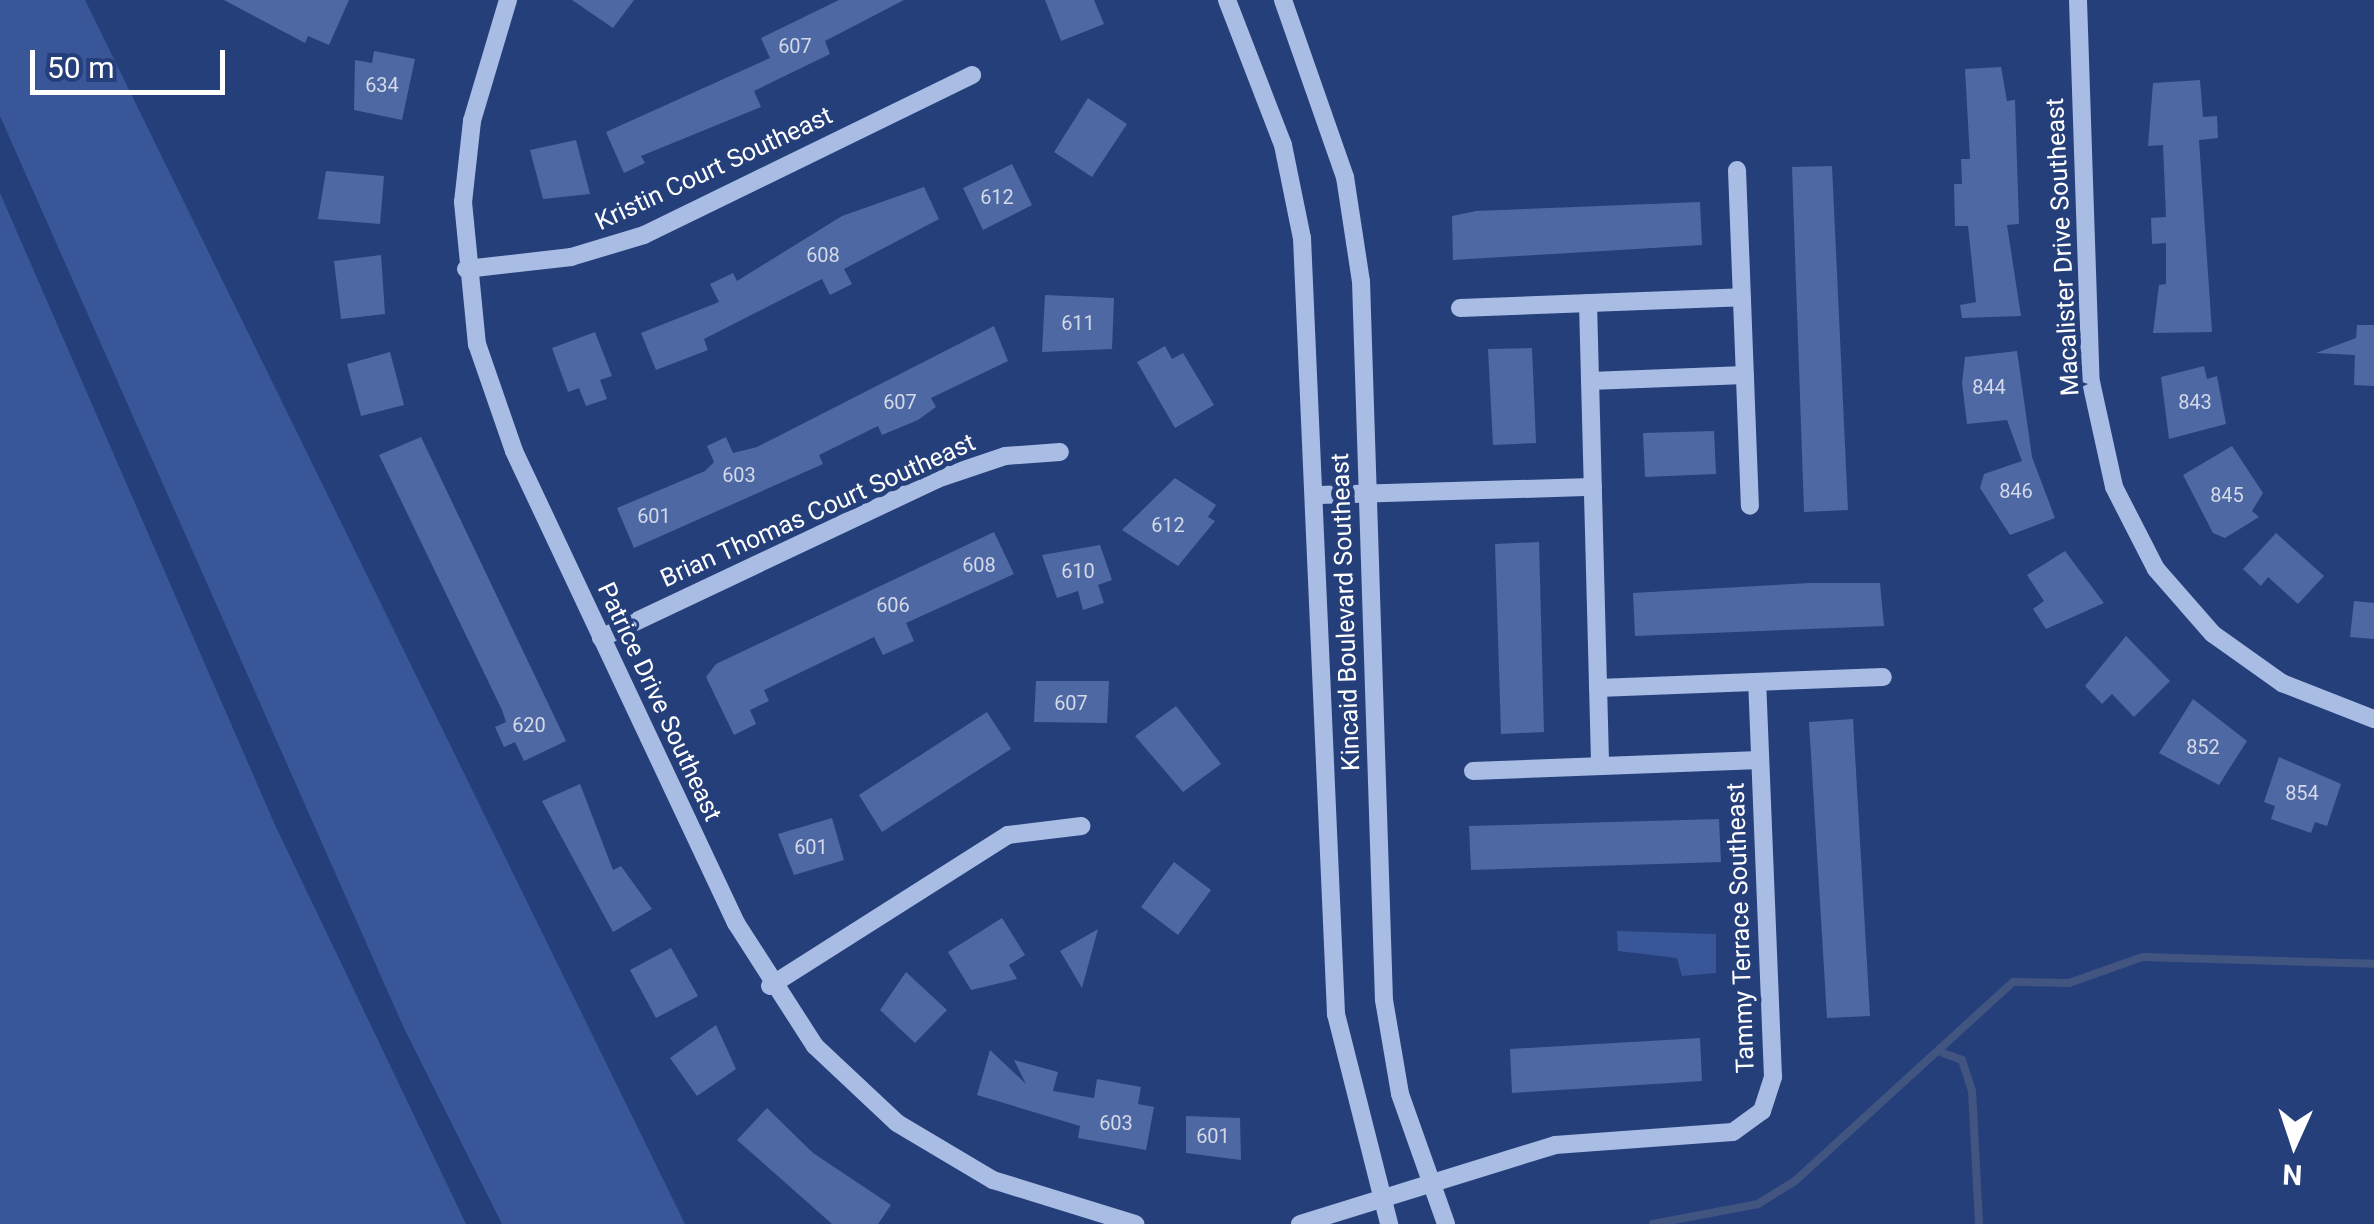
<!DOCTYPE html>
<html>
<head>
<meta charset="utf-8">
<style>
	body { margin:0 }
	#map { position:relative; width:2374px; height:1224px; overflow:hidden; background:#253f7b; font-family:Roboto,sans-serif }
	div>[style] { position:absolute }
	.green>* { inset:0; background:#395699 }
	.stream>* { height:8px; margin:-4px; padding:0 4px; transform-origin:4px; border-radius:4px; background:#425581 }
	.building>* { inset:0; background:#4e68a4 }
	.minor>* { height:18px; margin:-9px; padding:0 9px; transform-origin:9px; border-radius:9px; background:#a9bce4 }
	span { translate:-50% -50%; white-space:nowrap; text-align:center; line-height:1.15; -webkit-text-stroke:10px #253f7b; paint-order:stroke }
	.number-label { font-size:20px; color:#d3d9e8 }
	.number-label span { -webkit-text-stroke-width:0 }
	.street-label { font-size:25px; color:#fff }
	.north { position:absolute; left:2244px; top:1094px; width:100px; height:100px; -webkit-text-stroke:8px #253f7b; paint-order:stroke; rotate:183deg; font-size:28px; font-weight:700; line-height:40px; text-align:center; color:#fff }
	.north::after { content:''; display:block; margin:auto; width:35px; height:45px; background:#fff; clip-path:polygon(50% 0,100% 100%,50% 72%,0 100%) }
	.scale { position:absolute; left:30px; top:50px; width:195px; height:45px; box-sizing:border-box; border:5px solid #fff; border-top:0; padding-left:12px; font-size:30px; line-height:35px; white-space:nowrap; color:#fff; -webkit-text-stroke:8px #253f7b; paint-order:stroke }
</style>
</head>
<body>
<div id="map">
	<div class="green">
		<i style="clip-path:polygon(0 0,85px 0,685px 1224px,502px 1224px,403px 1026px,0 116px)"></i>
		<i style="clip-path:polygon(0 193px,275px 825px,466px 1224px,0 1224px)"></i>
		<i style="clip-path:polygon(1617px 931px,1716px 934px,1716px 973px,1682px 976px,1677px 958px,1618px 951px)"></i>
	</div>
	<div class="stream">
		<i style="left:1943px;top:1053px;width:20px;rotate:20deg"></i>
		<i style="left:1962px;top:1060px;width:32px;rotate:72deg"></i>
		<i style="left:1972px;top:1090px;width:134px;rotate:87deg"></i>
		<i style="left:1653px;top:1224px;width:107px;rotate:-10.8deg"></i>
		<i style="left:1758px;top:1204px;width:44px;rotate:-31.9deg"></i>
		<i style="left:1795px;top:1181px;width:295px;rotate:-42.4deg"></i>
		<i style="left:2013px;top:982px;width:56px;rotate:1deg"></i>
		<i style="left:2069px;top:983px;width:78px;rotate:-19.4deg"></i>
		<i style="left:2143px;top:957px;width:231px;rotate:1.7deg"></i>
	</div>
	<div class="building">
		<i style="clip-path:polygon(224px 0,349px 0,329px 45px,308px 36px,305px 43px)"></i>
		<i style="clip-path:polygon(572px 0,634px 0,613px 28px)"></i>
		<i style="clip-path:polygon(839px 0,904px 0,825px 41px,830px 54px,754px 91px,761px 107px,641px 156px,645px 163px,624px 173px,606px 132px,770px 58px,761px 38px)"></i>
		<i style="clip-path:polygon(1045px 0,1094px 0,1104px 24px,1061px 41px)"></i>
		<i style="clip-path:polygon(374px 51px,415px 59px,402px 120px,354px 110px,355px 60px,372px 63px)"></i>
		<i style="clip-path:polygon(2001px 67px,2007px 101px,2015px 100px,2019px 224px,2007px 225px,2021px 316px,1962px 318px,1960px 305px,1976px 302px,1968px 226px,1955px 226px,1954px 184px,1962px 184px,1961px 159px,1970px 159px,1965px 69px)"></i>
		<i style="clip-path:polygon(2200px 80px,2203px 117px,2217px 116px,2218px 138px,2199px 140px,2212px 332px,2153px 333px,2159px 285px,2166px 284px,2166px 243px,2152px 244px,2151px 218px,2166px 217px,2163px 145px,2148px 146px,2153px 83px)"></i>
		<i style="clip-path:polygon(1088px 98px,1127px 124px,1092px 177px,1054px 152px)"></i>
		<i style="clip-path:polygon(576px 140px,590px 194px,543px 199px,530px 150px)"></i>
		<i style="clip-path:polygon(1012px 164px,1032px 205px,983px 230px,963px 188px)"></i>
		<i style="clip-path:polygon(1832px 166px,1848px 510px,1804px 512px,1792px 167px)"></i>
		<i style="clip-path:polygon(326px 171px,384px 176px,380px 224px,318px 219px)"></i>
		<i style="clip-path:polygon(924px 187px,939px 219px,844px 269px,852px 284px,830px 295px,822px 279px,704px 339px,708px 350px,656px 370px,641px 333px,719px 302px,710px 284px,733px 273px,737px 281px,842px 216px)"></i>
		<i style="clip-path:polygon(1700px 202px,1702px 245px,1453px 260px,1452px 216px,1476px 211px)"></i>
		<i style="clip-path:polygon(381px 255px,385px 314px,341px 319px,334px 261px)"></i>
		<i style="clip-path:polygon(1045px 295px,1114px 298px,1112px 349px,1042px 352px)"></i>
		<i style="clip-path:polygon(2357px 325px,2374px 325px,2374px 386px,2354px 385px,2355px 355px,2316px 353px,2356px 338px)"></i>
		<i style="clip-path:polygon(994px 326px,1008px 361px,931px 398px,936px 407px,918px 420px,882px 435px,878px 426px,819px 455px,823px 464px,634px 548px,617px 508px,705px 471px,714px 462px,707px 446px,726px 437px,733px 453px,757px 447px)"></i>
		<i style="clip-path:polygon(595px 332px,612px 376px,600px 380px,607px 399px,586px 406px,579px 388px,568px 392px,552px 348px)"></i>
		<i style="clip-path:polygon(1165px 346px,1172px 359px,1183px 353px,1214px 405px,1175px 428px,1137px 362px)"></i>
		<i style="clip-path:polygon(1532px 348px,1536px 443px,1493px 445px,1488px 349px)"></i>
		<i style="clip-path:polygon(2017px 351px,2032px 457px,2055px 518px,2010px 535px,1980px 488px,1984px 474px,2022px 461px,2007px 420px,1967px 424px,1962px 383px,1965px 357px)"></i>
		<i style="clip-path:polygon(390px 352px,404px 405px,361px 416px,347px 364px)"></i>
		<i style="clip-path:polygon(2204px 366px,2207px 379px,2217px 376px,2226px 424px,2169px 439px,2161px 377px)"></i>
		<i style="clip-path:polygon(1714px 431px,1716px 474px,1645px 477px,1643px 433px)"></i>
		<i style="clip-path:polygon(421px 437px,566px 741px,524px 761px,515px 742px,504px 747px,495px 727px,506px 722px,502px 710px,379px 455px)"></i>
		<i style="clip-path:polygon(2232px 446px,2263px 493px,2252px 511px,2259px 517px,2225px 538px,2213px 533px,2183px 475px)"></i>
		<i style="clip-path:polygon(1175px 478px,1216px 505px,1208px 517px,1215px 521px,1178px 566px,1122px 530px)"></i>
		<i style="clip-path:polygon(994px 532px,1014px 574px,906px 623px,914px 641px,883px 655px,874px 637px,764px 690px,769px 701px,750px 710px,756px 724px,734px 735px,706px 677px,716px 664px)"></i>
		<i style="clip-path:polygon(2276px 533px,2324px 576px,2298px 604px,2268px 577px,2261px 586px,2243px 569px)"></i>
		<i style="clip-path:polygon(1539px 542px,1544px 732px,1501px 734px,1495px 544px)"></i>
		<i style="clip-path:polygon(1100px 545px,1112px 580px,1098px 585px,1104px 603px,1083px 610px,1078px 591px,1057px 598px,1042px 555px)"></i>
		<i style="clip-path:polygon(2065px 551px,2104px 603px,2046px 629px,2033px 609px,2044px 601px,2027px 575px)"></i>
		<i style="clip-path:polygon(1810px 583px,1880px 583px,1884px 626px,1635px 636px,1633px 593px)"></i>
		<i style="clip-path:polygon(2354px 601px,2374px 603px,2374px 639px,2350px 637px)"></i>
		<i style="clip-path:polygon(2126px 636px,2170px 681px,2134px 717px,2112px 694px,2102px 704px,2085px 686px)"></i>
		<i style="clip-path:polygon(1036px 681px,1109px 681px,1107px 723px,1034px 722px)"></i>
		<i style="clip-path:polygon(2193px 699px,2247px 741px,2219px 785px,2159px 753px)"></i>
		<i style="clip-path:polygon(1176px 706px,1221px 764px,1183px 792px,1135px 736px)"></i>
		<i style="clip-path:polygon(987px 712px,1011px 749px,882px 832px,859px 795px)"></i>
		<i style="clip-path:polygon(1853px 719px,1870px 1016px,1827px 1018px,1809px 722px)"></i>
		<i style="clip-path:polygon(2279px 757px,2341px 784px,2327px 826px,2315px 822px,2311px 833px,2271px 819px,2275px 806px,2264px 802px)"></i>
		<i style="clip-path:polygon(580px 784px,613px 870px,621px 866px,652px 909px,613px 932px,542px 801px)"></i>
		<i style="clip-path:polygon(832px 818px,844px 860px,794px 875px,778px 834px)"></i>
		<i style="clip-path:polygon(1719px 819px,1721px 862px,1471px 870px,1469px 826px)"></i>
		<i style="clip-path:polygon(1174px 862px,1211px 890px,1178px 935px,1141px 907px)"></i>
		<i style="clip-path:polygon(1002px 918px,1025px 955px,1009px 965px,1017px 979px,971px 990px,948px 952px)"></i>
		<i style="clip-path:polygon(1098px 929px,1082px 988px,1060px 951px)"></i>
		<i style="clip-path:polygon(671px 948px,698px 996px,656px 1018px,630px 970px)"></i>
		<i style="clip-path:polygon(906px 972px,947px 1010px,915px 1043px,880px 1010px)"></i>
		<i style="clip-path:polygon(716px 1025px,736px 1069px,697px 1096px,670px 1058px)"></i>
		<i style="clip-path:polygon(1700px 1038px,1702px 1081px,1512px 1093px,1510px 1049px)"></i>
		<i style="clip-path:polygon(990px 1050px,1026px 1084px,1014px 1060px,1058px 1072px,1053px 1091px,1094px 1098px,1097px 1079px,1141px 1087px,1138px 1104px,1154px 1107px,1146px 1150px,1078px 1138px,1080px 1126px,977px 1095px)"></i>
		<i style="clip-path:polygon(767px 1108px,813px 1153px,891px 1205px,878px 1224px,832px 1224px,737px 1140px)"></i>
		<i style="clip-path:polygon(1186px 1116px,1240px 1118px,1241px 1160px,1186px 1153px)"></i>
	</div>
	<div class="minor">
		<i style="left:508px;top:0;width:126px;rotate:106.6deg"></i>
		<i style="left:472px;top:121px;width:81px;rotate:96.3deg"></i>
		<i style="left:463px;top:202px;width:143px;rotate:84.4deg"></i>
		<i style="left:477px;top:344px;width:113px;rotate:70.9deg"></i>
		<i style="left:514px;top:451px;width:522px;rotate:64.81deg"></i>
		<i style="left:736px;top:923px;width:146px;rotate:57.3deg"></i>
		<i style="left:815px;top:1046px;width:112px;rotate:43.2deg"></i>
		<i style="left:897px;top:1123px;width:112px;rotate:30.7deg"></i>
		<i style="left:993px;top:1180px;width:149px;rotate:17.2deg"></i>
		<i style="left:1227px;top:0;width:155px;rotate:68.9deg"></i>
		<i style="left:1283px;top:145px;width:95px;rotate:78.5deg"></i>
		<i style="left:1302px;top:238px;width:777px;rotate:87.49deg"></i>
		<i style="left:1336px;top:1014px;width:217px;rotate:75.8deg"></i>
		<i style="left:1283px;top:0;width:188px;rotate:70.7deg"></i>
		<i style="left:1345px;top:177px;width:105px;rotate:81.3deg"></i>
		<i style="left:1361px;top:281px;width:719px;rotate:88.17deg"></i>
		<i style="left:1384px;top:1000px;width:95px;rotate:80.3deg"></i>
		<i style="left:1400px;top:1094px;width:138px;rotate:70.5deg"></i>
		<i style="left:2078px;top:0;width:382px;rotate:88.1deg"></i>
		<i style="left:2091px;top:382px;width:107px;rotate:77.6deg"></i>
		<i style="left:2114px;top:487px;width:92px;rotate:62.9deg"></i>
		<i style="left:2156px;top:569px;width:86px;rotate:48.8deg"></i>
		<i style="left:2213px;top:634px;width:85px;rotate:35.4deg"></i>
		<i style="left:2282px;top:683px;width:99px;rotate:21.4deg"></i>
		<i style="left:1737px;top:170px;width:336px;rotate:87.8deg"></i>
		<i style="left:466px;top:269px;width:106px;rotate:-6.5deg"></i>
		<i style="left:571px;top:257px;width:76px;rotate:-16.8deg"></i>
		<i style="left:644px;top:235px;width:365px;rotate:-26deg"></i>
		<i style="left:1588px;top:303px;width:463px;rotate:88.5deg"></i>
		<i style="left:1460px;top:308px;width:282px;rotate:-2.2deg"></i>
		<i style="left:1590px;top:381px;width:155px;rotate:-2.2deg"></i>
		<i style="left:1319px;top:495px;width:274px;rotate:-1.7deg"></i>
		<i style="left:601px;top:638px;width:372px;rotate:-25.3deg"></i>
		<i style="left:937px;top:479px;width:72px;rotate:-18.7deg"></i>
		<i style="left:1005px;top:456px;width:55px;rotate:-4.2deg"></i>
		<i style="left:1598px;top:688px;width:285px;rotate:-2.2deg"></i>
		<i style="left:1473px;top:771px;width:287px;rotate:-2.2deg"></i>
		<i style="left:770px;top:986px;width:282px;rotate:-32.4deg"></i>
		<i style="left:1008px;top:835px;width:74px;rotate:-7deg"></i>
		<i style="left:1300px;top:1224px;width:267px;rotate:-17.2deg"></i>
		<i style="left:1555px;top:1145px;width:178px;rotate:-4.2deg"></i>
		<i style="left:1733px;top:1132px;width:36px;rotate:-36deg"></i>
		<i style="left:1762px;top:1111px;width:36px;rotate:-72deg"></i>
		<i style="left:1773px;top:1077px;width:395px;rotate:-92.3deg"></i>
	</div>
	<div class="number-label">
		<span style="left:795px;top:46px">607</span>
		<span style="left:382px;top:85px">634</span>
		<span style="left:997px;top:197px">612</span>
		<span style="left:823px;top:255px">608</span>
		<span style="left:1078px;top:323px">611</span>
		<span style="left:1989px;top:387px">844</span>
		<span style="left:900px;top:402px">607</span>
		<span style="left:2195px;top:402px">843</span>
		<span style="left:739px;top:475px">603</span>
		<span style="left:2016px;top:491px">846</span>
		<span style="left:2227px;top:495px">845</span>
		<span style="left:654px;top:516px">601</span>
		<span style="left:1168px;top:525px">612</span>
		<span style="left:979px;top:565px">608</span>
		<span style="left:1078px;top:571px">610</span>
		<span style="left:893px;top:605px">606</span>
		<span style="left:1071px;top:703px">607</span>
		<span style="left:529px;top:725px">620</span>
		<span style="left:2203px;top:747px">852</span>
		<span style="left:2302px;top:793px">854</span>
		<span style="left:811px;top:847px">601</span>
		<span style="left:1116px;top:1123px">603</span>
		<span style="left:1213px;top:1136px">601</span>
	</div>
	<div class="street-label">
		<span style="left:714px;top:169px;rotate:-25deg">Kristin Court Southeast</span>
		<span style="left:2063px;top:247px;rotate:-93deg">Macalister Drive Southeast</span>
		<span style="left:818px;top:511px;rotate:-24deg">Brian Thomas Court Southeast</span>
		<span style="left:1346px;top:612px;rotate:-92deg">Kincaid Boulevard Southeast</span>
		<span style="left:659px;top:702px;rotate:65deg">Patrice Drive Southeast</span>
		<span style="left:1741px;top:928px;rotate:-92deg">Tammy Terrace Southeast</span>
	</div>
	<div class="north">N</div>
	<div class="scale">50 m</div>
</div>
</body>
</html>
